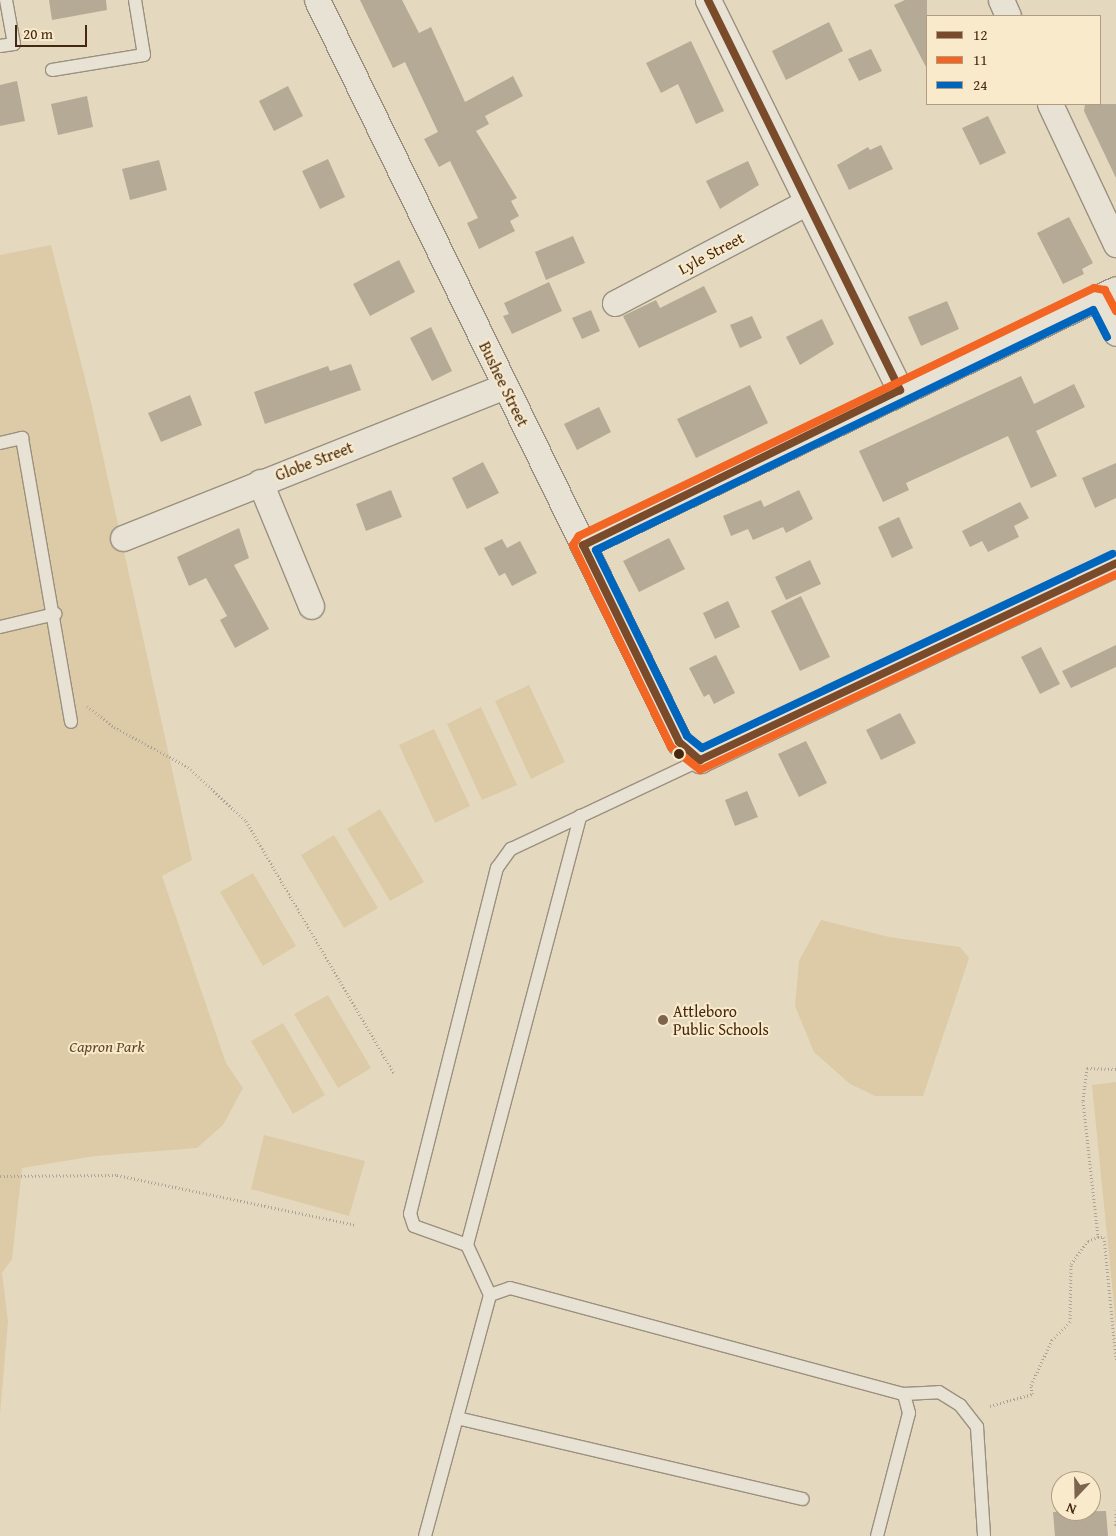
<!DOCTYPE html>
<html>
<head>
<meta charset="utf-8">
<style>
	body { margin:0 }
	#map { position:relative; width:1116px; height:1536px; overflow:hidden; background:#e4d9be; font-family:"Gentium Book Plus",serif }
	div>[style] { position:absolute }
	.green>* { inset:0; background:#dccba6 }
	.building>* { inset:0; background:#b4aa96 }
	.path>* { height:3px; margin-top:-1.5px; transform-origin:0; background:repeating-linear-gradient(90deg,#aba397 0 1px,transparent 0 3.5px) }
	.roads { filter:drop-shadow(1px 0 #9b907f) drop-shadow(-1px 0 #9b907f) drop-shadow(0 1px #9b907f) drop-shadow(0 -1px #9b907f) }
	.service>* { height:12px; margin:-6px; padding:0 6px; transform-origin:6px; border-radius:6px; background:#e8e2d5 }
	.minor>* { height:25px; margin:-12.5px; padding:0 12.5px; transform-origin:12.5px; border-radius:12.5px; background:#e8e2d5 }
	.bus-1>* { height:8px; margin:-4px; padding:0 4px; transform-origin:4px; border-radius:4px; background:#7a4b2a }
	.bus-2>* { height:8px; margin:-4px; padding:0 4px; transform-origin:4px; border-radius:4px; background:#f26522 }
	.bus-3>* { height:8px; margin:-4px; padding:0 4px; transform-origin:4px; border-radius:4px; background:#0065bd }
	.dots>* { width:14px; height:14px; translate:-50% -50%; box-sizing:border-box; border:2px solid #f8eaca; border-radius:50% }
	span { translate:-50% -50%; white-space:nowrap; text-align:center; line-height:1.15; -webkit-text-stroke:4px #f8eaca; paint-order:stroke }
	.street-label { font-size:16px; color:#462710 }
	.poi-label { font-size:16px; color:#462710 }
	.left { translate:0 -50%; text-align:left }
	.park-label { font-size:16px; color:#63462a; font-style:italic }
	.legend { position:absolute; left:926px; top:15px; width:175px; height:90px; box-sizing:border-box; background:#f8eaca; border:1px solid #b19c80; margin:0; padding:6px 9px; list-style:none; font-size:15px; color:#462710 }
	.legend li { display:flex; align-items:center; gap:10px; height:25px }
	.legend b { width:25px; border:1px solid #b19c80 }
	.north { position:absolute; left:1051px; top:1471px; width:50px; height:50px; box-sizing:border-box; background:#f8eaca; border:1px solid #b19c80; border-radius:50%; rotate:201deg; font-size:14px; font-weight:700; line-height:20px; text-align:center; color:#462710 }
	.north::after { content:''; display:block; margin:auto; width:18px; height:22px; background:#7d654d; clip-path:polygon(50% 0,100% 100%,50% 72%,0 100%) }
	.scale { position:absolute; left:15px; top:25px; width:72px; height:22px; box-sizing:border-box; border:2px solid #462710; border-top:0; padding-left:6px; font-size:15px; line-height:18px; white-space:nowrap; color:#462710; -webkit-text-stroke:4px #f8eaca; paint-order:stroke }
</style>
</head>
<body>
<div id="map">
	<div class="green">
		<i style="clip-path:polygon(51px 245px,91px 402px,192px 860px,162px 876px,226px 1063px,243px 1088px,223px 1125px,197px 1148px,95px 1156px,22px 1168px,12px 1259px,2px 1273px,8px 1321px,0 1415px,0 255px)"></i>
		<i style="clip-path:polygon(529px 685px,565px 762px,531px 779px,495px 701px)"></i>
		<i style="clip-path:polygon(481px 707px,517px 785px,482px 800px,447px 724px)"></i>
		<i style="clip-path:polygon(434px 729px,470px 806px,435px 823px,399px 745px)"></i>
		<i style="clip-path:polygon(380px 809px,424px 882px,390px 901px,347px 829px)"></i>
		<i style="clip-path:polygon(334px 835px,378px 908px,344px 928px,301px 855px)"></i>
		<i style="clip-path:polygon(253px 873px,296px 946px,263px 966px,220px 892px)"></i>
		<i style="clip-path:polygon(821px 920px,889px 937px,960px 947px,969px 958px,923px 1096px,875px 1096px,850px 1084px,814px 1052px,795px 1006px,799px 961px)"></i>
		<i style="clip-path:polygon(328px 995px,371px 1068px,338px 1088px,294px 1014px)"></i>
		<i style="clip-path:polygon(283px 1023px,325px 1095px,293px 1114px,251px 1041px)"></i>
		<i style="clip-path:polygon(1116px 1082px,1116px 1326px,1092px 1085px)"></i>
		<i style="clip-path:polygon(264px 1135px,365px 1161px,349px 1216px,251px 1189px)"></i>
	</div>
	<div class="building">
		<i style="clip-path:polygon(49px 0,106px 0,107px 10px,52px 20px)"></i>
		<i style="clip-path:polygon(360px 0,402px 0,419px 33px,431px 27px,465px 102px,513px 76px,523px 96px,485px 116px,489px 124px,476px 131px,517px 198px,511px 201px,519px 216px,510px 221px,515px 231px,479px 249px,467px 223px,478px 218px,450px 161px,439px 167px,424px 139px,438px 132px,405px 62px,393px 68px)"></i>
		<i style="clip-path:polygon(905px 0,927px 0,927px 69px,894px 5px)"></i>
		<i style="clip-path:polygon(829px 22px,843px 51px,786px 80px,772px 51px)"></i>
		<i style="clip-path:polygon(691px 41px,724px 111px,696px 124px,678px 84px,661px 93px,646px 63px)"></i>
		<i style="clip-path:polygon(871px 49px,882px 71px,859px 81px,848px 59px)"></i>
		<i style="clip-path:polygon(17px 81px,25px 121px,0 126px,0 85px)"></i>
		<i style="clip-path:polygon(288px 86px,303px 116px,274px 131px,259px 101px)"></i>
		<i style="clip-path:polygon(87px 96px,93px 127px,58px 135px,51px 104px)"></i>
		<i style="clip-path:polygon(1085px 104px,1116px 104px,1116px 178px,1084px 111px)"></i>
		<i style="clip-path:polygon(988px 116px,1006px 153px,980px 165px,962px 128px)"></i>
		<i style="clip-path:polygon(881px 145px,893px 169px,849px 190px,837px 165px,868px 147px,870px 150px)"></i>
		<i style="clip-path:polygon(328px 159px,345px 197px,320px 209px,302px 171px)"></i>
		<i style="clip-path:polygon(159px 160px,167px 190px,130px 200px,122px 169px)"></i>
		<i style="clip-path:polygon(748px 161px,759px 185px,720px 209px,706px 181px)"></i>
		<i style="clip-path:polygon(1069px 217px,1093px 263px,1082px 269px,1084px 274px,1063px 284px,1037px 233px)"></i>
		<i style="clip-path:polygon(573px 236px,585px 263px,546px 280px,535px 252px)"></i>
		<i style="clip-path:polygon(399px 260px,415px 292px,370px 316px,353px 284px)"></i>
		<i style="clip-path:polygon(549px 282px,562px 311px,512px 334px,503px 316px,509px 314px,504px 303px)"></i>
		<i style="clip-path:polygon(704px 286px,717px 312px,639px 348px,623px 316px,656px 300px,660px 308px)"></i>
		<i style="clip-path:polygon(947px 301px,959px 329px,921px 346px,908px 317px)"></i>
		<i style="clip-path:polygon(591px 310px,600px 331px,582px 339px,572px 318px)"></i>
		<i style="clip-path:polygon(752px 316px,762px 338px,740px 348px,730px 325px)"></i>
		<i style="clip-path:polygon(822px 319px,834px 344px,800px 365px,786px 337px)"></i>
		<i style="clip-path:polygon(431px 327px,452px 371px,432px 381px,410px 338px)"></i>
		<i style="clip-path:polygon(351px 364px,361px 390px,265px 424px,254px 392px,328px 366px,330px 371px)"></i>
		<i style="clip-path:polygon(1021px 376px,1034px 404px,1074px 384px,1085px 407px,1036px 431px,1057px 476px,1031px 488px,1008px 436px,906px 483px,909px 490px,883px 502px,859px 451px)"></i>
		<i style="clip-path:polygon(750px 385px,768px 423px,696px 458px,677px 419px)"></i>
		<i style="clip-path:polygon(190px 395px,202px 425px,161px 442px,148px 413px)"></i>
		<i style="clip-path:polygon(599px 407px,611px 432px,577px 450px,564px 424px)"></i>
		<i style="clip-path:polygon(483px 462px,499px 493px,467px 509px,452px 478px)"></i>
		<i style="clip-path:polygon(1116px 463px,1116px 498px,1095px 508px,1082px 478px)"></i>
		<i style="clip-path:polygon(391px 490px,402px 517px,366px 531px,356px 504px)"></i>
		<i style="clip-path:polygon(799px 490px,813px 519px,786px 533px,783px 527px,753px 540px,748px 529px,731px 536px,723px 516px,761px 500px,764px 507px)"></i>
		<i style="clip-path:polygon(1020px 502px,1029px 518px,1014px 526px,1019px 537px,988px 552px,982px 541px,970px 547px,962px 531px)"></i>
		<i style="clip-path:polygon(899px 517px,913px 548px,892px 558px,878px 527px)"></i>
		<i style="clip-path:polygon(239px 528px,249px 558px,234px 565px,269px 629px,235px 648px,220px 620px,227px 616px,206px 578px,189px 586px,177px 557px)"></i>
		<i style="clip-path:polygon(669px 538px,685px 569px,639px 592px,623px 561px)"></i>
		<i style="clip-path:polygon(502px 539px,507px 548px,520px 541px,537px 573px,512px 586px,505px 573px,499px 576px,484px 548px)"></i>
		<i style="clip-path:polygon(810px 560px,821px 584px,786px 600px,775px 577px)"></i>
		<i style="clip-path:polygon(801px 596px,830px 657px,800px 671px,771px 611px)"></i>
		<i style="clip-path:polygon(728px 601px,740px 627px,715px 639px,703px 613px)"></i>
		<i style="clip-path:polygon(1116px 645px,1116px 667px,1071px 688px,1062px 671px)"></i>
		<i style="clip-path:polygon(1041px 647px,1060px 684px,1040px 694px,1021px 657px)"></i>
		<i style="clip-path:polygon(716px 655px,735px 693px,714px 704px,709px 694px,704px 697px,689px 668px)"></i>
		<i style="clip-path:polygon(900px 713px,916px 743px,881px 760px,866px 730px)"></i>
		<i style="clip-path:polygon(806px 741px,827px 783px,799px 797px,778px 754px)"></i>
		<i style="clip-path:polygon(747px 791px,758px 817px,735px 826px,725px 800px)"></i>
		<i style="clip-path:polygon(1106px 1511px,1108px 1536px,1055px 1536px,1053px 1512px)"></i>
	</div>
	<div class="path">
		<i style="left:87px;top:706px;width:34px;rotate:38deg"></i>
		<i style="left:114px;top:727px;width:84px;rotate:28.4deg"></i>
		<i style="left:188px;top:767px;width:79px;rotate:43deg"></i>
		<i style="left:246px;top:821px;width:292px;rotate:59.6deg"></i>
		<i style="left:1116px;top:1069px;width:29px;rotate:-178deg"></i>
		<i style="left:1087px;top:1068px;width:33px;rotate:97deg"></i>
		<i style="left:1083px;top:1101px;width:137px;rotate:83.7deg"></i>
		<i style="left:1098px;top:1237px;width:6px"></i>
		<i style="left:1104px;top:1237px;width:123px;rotate:84.4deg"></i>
		<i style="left:0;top:1176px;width:117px;rotate:-0.5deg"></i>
		<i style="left:117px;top:1175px;width:245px;rotate:11.8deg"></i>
		<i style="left:990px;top:1406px;width:44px;rotate:-15.9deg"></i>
		<i style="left:1032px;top:1394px;width:9px;rotate:-96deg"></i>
		<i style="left:1031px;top:1385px;width:50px;rotate:-65deg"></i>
		<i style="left:1052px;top:1340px;width:25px;rotate:-45deg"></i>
		<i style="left:1070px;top:1322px;width:58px;rotate:-89deg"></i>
		<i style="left:1071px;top:1264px;width:29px;rotate:-54deg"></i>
		<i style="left:1088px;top:1241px;width:11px;rotate:-22deg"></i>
		<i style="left:1116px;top:1510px;width:16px;rotate:90deg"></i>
	</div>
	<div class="roads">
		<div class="service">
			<i style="left:0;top:46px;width:14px;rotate:-8deg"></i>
			<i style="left:14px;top:44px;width:45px;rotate:-100.3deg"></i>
			<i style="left:52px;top:70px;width:93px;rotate:-9.3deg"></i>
			<i style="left:144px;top:55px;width:56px;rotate:-99.3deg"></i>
			<i style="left:0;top:443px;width:23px;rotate:-13deg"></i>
			<i style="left:22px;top:438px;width:288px;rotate:80.2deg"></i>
			<i style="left:0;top:627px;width:57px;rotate:-13.3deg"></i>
			<i style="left:467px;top:1245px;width:444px;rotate:-75.2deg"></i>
			<i style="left:490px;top:1295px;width:55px;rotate:-114.7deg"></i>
			<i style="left:467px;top:1245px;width:56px;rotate:-160.3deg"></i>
			<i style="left:414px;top:1226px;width:13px;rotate:-108deg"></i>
			<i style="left:410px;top:1214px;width:357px;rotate:-75.9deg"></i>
			<i style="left:497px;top:868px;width:24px;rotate:-54deg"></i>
			<i style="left:511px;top:849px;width:209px;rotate:-25.2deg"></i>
			<i style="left:457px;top:1418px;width:355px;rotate:13.2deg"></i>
			<i style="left:425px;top:1536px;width:250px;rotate:-74.9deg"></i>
			<i style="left:490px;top:1295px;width:21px;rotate:-19deg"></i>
			<i style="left:510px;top:1288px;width:408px;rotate:15.1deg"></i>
			<i style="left:904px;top:1394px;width:35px;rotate:-3deg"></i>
			<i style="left:939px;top:1392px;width:25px;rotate:32deg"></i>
			<i style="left:960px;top:1405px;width:28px;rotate:52deg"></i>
			<i style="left:977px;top:1427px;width:109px;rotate:86.3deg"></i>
			<i style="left:877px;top:1536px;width:127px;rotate:-75.4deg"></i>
			<i style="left:909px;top:1413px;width:20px;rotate:-105deg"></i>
		</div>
		<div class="minor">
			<i style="left:317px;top:0;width:826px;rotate:63.99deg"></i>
			<i style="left:679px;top:742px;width:28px;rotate:41deg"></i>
			<i style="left:700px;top:760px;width:460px;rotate:-25.3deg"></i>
			<i style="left:708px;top:0;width:435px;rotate:63.8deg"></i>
			<i style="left:1001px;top:0;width:17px;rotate:66deg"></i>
			<i style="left:1050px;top:104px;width:155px;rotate:64.8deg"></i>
			<i style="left:1098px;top:297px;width:40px;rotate:63.4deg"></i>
			<i style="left:615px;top:303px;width:217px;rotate:-27.7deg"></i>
			<i style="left:260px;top:482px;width:134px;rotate:67.6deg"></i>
			<i style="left:123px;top:538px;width:411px;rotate:-21.7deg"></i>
			<i style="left:583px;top:545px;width:591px;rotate:-25.65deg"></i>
		</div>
	</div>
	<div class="bus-1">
		<i style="left:708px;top:0;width:435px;rotate:63.8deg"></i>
		<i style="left:900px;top:390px;width:353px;rotate:153.9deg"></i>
		<i style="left:583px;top:545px;width:219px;rotate:64deg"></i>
		<i style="left:679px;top:742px;width:28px;rotate:41deg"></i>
		<i style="left:700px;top:760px;width:460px;rotate:-25.3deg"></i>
	</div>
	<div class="bus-2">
		<i style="left:1116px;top:311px;width:24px;rotate:-118deg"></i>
		<i style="left:1105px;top:290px;width:11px;rotate:-170deg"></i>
		<i style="left:1094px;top:288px;width:572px;rotate:154.29deg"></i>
		<i style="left:579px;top:536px;width:11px;rotate:124deg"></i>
		<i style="left:573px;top:545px;width:225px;rotate:64.1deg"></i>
		<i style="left:671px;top:747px;width:37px;rotate:38deg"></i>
		<i style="left:700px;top:770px;width:460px;rotate:-25.2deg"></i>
	</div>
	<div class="bus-3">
		<i style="left:1107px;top:337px;width:30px;rotate:-117deg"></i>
		<i style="left:1093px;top:310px;width:552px;rotate:154.22deg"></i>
		<i style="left:596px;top:550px;width:207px;rotate:63.9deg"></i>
		<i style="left:687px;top:736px;width:19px;rotate:39deg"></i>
		<i style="left:702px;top:748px;width:454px;rotate:-25.3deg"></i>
	</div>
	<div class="dots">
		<i style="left:679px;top:754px;background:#462710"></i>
		<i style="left:663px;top:1020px;background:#7d654d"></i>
	</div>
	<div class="street-label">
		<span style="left:711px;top:253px;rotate:-28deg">Lyle Street</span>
		<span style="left:504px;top:384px;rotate:64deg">Bushee Street</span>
		<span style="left:314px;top:461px;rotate:-21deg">Globe Street</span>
	</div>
	<div class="poi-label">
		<span class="left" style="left:673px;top:1020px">Attleboro<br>Public Schools</span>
	</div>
	<div class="park-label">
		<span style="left:107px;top:1046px">Capron Park</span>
	</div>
	<ul class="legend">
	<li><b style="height:6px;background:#7a4b2a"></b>12</li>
	<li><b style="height:6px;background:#f26522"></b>11</li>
	<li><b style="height:6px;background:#0065bd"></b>24</li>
	</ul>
	<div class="north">N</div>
	<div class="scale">20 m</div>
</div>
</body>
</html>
